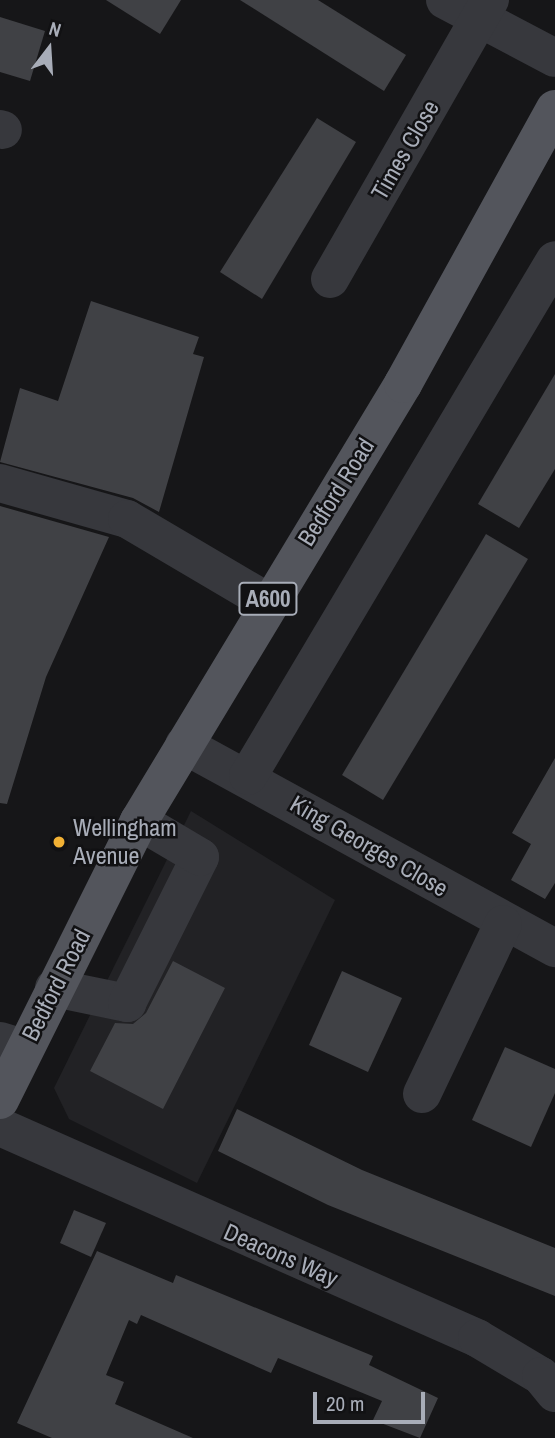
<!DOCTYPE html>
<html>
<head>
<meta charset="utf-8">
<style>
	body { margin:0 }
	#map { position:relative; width:555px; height:1438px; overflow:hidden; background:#161618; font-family:"Archivo Narrow",sans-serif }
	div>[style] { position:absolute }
	.built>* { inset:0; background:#222225 }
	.building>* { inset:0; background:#404145 }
	.minor>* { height:38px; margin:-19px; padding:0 19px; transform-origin:19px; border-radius:19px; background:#37383d }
	.major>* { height:38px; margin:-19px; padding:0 19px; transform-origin:19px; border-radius:19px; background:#53555c }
	.dots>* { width:19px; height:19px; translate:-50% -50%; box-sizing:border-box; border:4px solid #111113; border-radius:50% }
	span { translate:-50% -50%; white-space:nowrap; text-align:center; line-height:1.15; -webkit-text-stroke:5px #111113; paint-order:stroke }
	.shield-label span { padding:2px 5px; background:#111113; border:2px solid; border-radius:5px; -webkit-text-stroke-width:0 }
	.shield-label { font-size:23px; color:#a8adb8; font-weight:700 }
	.street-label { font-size:24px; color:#a8adb8 }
	.poi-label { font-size:24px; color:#a8adb8 }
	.left { translate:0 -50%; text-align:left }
	.north { position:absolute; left:14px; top:14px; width:70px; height:70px; -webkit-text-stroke:5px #111113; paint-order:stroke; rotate:17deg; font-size:19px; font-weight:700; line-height:28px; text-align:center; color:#a8adb8 }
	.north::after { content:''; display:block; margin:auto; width:24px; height:32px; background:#a8adb8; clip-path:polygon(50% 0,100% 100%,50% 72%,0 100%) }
	.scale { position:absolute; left:313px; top:1392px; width:112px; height:32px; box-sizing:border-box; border:4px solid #a8adb8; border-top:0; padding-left:9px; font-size:21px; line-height:24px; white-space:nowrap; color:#a8adb8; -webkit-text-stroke:5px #111113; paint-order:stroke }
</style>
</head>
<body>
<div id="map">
	<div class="built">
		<i style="clip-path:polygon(191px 811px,335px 900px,197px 1183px,69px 1119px,54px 1088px)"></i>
	</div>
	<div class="building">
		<i style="clip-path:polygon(106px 0,181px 0,160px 34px)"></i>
		<i style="clip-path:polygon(240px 0,318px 0,406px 55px,384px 91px)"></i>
		<i style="clip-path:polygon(0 17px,45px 31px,30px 81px,0 72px)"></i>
		<i style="clip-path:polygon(317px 118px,356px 142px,262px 299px,220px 272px)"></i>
		<i style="clip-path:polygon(91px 301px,199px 337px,193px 354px,204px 357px,159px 512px,133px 498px,0 462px,20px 388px,58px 401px)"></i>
		<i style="clip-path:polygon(555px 374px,555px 469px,519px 528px,478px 504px)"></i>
		<i style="clip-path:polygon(0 506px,109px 537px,46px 677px,7px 804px,0 803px)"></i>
		<i style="clip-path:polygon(486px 534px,528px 559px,383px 800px,342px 775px)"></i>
		<i style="clip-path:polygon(555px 758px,555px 883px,545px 899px,511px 880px,531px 844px,512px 833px)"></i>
		<i style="clip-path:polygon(173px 961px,225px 988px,163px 1109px,90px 1071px,115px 1023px,133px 1024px,146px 1013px)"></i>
		<i style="clip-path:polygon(342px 971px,402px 998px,368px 1072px,309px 1045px)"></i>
		<i style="clip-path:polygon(505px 1047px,555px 1069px,555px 1093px,531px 1147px,472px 1120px)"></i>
		<i style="clip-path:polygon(237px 1109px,362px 1170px,555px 1248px,555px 1296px,328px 1205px,218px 1151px)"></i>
		<i style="clip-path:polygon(74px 1210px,106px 1223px,91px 1257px,60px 1243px)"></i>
		<i style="clip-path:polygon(97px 1251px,173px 1283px,176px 1275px,373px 1356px,369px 1365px,438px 1398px,420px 1438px,373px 1420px,382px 1401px,278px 1358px,271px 1373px,141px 1315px,137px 1324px,129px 1320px,106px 1375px,124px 1382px,115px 1404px,193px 1438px,52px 1438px,17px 1423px)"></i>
	</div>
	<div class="minor">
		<i style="left:445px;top:0;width:124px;rotate:27.8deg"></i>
		<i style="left:0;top:129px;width:3px;rotate:18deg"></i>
		<i style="left:330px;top:279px;width:322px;rotate:-60.2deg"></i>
		<i style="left:0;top:483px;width:132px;rotate:15.8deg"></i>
		<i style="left:127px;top:519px;width:161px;rotate:30.5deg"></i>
		<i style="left:184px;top:745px;width:423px;rotate:28.7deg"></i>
		<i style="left:248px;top:776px;width:600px;rotate:-59.25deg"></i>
		<i style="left:54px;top:988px;width:75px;rotate:11.6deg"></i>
		<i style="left:127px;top:1003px;width:163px;rotate:-63.4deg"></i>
		<i style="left:200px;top:857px;width:71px;rotate:-149.5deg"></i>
		<i style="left:0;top:1041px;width:24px;rotate:17deg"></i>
		<i style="left:422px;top:1094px;width:188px;rotate:-64.5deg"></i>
		<i style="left:0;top:1127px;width:522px;rotate:23.86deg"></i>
		<i style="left:477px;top:1338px;width:74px;rotate:30.7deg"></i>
		<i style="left:541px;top:1376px;width:22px;rotate:51deg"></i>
	</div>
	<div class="major">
		<i style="left:0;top:1100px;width:312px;rotate:-63.5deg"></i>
		<i style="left:139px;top:821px;width:511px;rotate:-58.86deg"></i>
		<i style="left:403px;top:384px;width:314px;rotate:-61.1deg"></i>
	</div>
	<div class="dots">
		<i style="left:59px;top:842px;background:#f2b134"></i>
	</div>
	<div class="shield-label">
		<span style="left:268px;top:599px">A600</span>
	</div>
	<div class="street-label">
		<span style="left:405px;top:150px;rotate:-60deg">Times Close</span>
		<span style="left:336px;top:492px;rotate:-58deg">Bedford Road</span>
		<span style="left:369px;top:846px;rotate:30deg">King Georges Close</span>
		<span style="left:56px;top:985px;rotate:-63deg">Bedford Road</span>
		<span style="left:281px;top:1255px;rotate:24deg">Deacons Way</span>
	</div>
	<div class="poi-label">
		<span class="left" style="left:73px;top:842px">Wellingham<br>Avenue</span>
	</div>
	<div class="north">N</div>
	<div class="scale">20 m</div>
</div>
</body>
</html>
